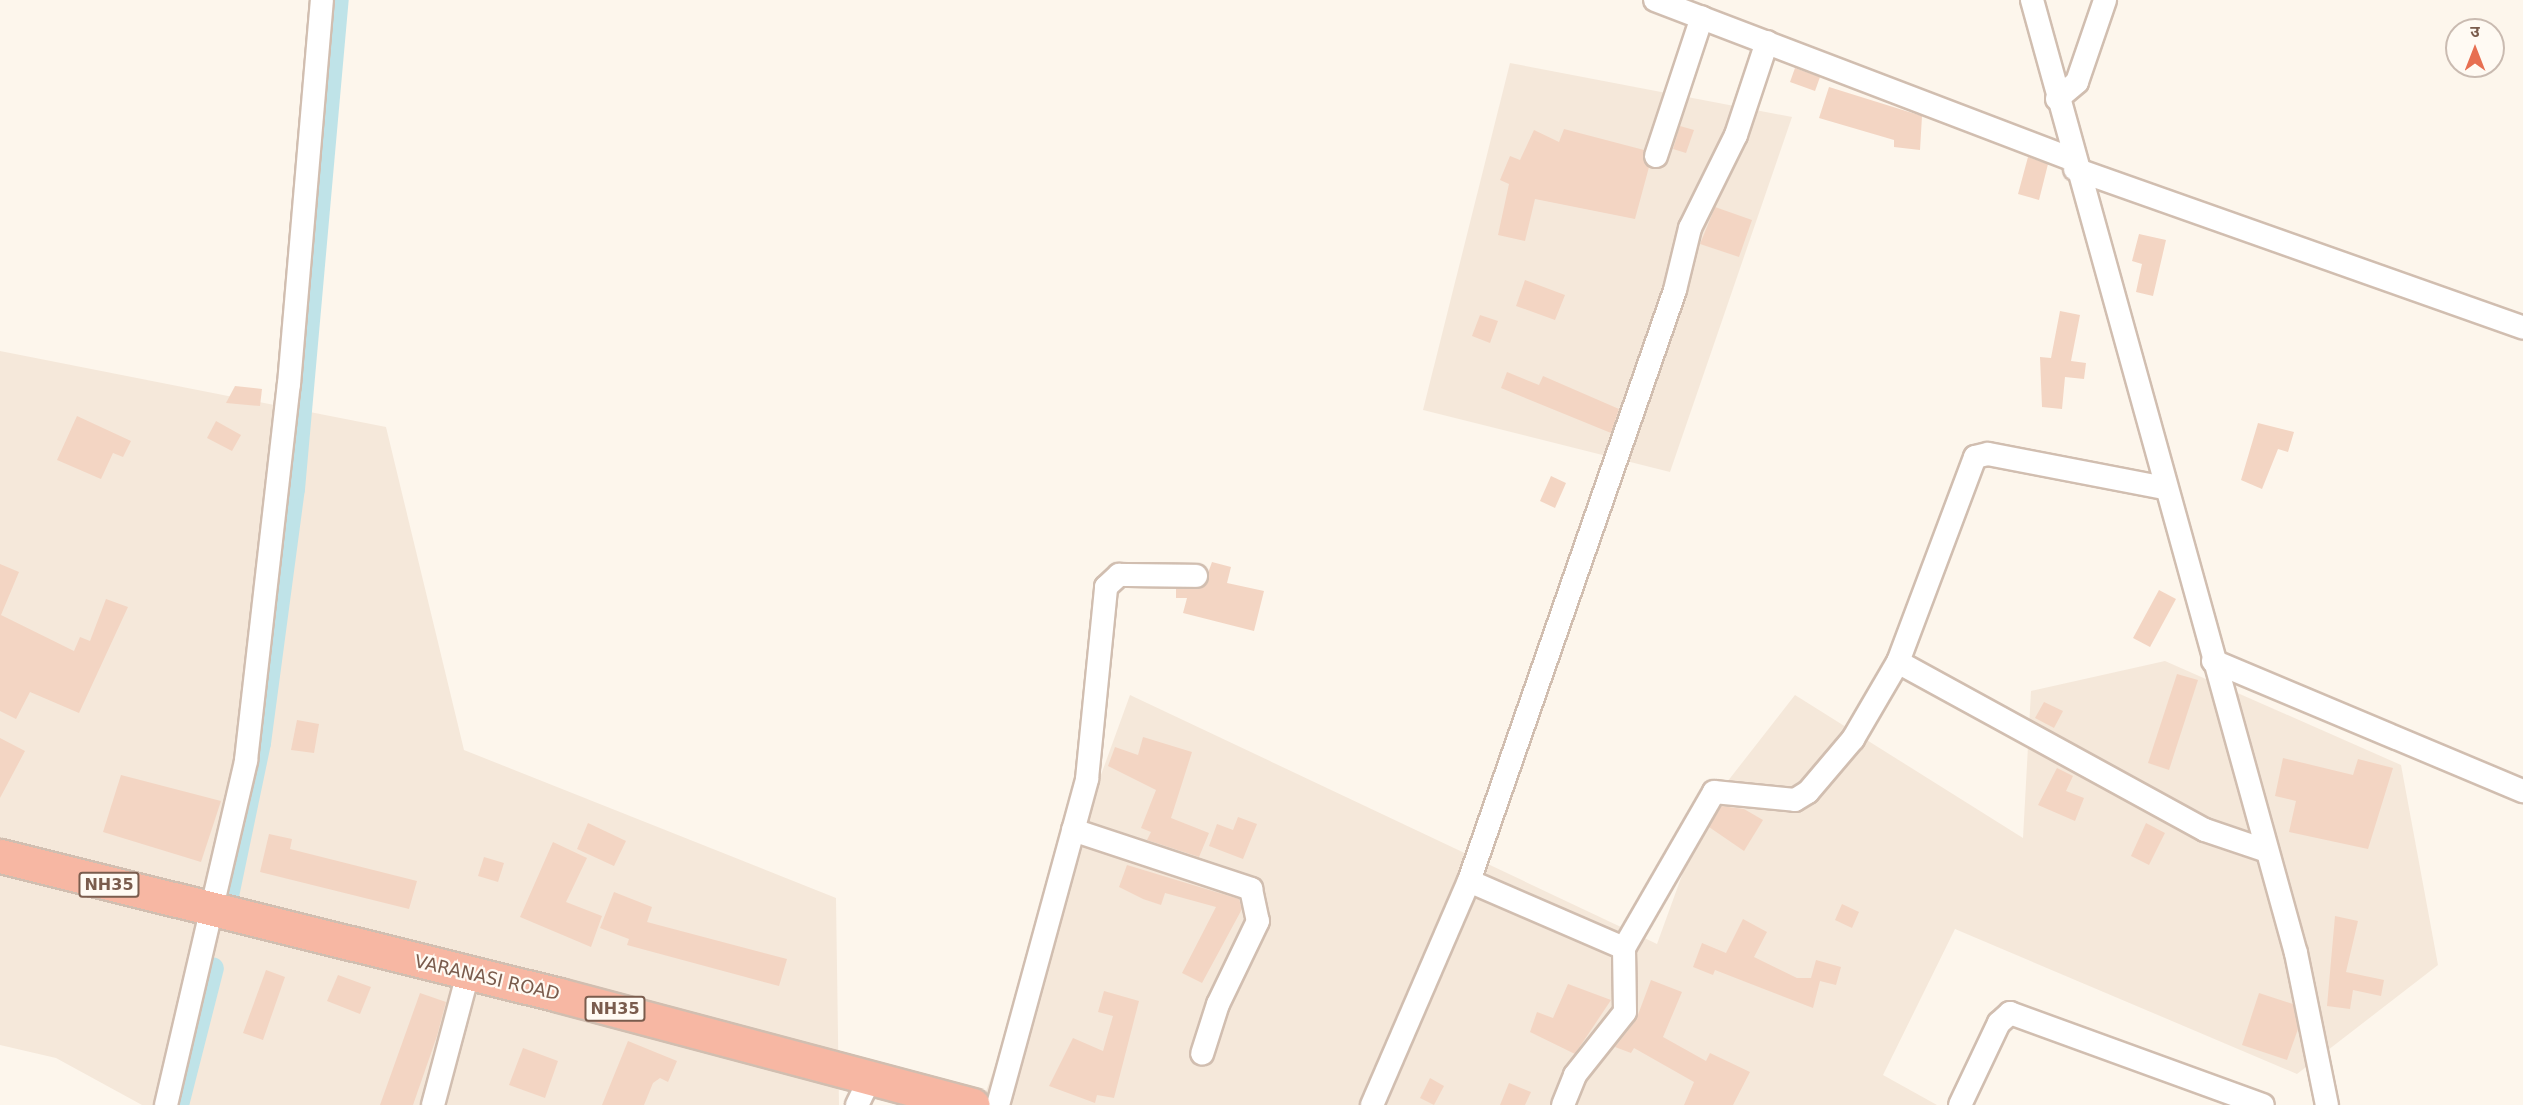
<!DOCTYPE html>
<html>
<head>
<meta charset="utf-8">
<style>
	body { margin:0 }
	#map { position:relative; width:2523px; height:1105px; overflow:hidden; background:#fdf6ec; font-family:"DejaVu Sans","Noto Sans Devanagari",sans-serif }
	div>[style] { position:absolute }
	.residential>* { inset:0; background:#f5e8da }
	.canal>* { height:22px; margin:-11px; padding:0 11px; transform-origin:11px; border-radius:11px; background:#bfe3e8 }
	.building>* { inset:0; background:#f3d5c3 }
	.roads { filter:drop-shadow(2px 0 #d1beb0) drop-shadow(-2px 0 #d1beb0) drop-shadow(0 2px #d1beb0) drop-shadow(0 -2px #d1beb0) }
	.minor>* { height:22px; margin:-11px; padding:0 11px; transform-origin:11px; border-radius:11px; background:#fff }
	.highway>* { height:33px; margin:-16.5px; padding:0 16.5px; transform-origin:16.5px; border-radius:16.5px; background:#f7b7a3 }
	span { translate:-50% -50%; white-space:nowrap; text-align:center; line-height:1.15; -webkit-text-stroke:4.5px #fffaf3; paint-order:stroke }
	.shield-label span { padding:2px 4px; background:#fffaf3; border:2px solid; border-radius:4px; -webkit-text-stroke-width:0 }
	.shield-label { font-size:16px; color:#7a5c4d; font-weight:700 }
	.street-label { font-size:18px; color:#7a5c4d }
	.north { position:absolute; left:2445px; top:18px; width:60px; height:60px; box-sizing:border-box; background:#fffaf3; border:2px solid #cabbb1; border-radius:50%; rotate:0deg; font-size:16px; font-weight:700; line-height:24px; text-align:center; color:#7a5c4d }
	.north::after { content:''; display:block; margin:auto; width:21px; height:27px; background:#e76f51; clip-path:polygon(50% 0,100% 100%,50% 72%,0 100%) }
</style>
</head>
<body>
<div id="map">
	<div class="residential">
		<i style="clip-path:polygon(1510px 63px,1792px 117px,1670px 472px,1423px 410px)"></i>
		<i style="clip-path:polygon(0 351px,386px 427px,464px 750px,836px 898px,839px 1105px,142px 1105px,56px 1058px,0 1045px)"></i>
		<i style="clip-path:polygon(2165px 661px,2401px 765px,2438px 965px,2297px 1074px,1955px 929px,1883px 1075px,1937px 1105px,981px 1105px,1130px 695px,1657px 944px,1706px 809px,1795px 695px,2023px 838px,2031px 691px)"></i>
	</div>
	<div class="canal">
		<i style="left:228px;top:896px;width:156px;rotate:-78.2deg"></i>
		<i style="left:260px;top:743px;width:256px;rotate:-82.4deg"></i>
		<i style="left:294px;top:489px;width:491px;rotate:-84.9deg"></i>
		<i style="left:178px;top:1105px;width:141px;rotate:-75.7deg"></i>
	</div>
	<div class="building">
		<i style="clip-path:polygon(1795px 68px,1820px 77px,1815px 91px,1790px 82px)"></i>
		<i style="clip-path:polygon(1829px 87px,1922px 116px,1920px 150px,1894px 147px,1894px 140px,1819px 118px)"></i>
		<i style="clip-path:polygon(1680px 126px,1694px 130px,1686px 153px,1673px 149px)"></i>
		<i style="clip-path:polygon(1564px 129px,1644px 150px,1649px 167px,1635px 219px,1535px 199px,1525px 241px,1498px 235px,1509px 184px,1500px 180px,1510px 156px,1520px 160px,1534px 130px,1559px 142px)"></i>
		<i style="clip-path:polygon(2028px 157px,2048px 164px,2039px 200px,2018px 194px)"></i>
		<i style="clip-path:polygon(1715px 207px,1752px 220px,1739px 257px,1700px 244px)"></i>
		<i style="clip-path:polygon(2139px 234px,2166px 240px,2153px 296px,2136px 292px,2142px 264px,2132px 261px)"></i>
		<i style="clip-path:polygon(1525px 280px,1565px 295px,1555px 320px,1516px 306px)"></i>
		<i style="clip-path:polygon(2060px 311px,2080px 315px,2071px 361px,2086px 363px,2084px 379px,2065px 377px,2062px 409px,2042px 407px,2040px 357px,2051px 358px)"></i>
		<i style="clip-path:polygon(1480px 315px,1498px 321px,1490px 343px,1472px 336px)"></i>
		<i style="clip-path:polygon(1507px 372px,1539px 385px,1543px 376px,1619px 409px,1611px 433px,1501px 388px)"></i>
		<i style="clip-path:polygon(235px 386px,262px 389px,260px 406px,226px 403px)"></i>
		<i style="clip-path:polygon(77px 416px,131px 441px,123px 457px,113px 453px,101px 479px,57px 460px)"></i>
		<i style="clip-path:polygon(216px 421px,241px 435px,232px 451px,207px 438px)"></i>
		<i style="clip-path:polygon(2258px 423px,2294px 432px,2288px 452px,2278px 449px,2262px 489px,2241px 480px)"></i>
		<i style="clip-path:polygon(1551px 476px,1566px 483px,1555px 508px,1540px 501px)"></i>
		<i style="clip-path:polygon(1212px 562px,1231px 567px,1227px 583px,1264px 591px,1254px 631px,1183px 613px,1187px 598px,1176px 598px,1176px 589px,1203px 587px)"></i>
		<i style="clip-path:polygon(0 564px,19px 572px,1px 615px,74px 651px,80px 637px,90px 641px,106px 599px,128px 607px,79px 713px,30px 692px,16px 719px,0 711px)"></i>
		<i style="clip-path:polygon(2159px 590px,2176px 599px,2150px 647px,2133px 638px)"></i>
		<i style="clip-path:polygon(2177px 674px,2198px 680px,2169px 770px,2148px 763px)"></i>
		<i style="clip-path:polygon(2044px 702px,2063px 711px,2054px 728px,2035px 718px)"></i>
		<i style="clip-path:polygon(297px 720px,319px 724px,314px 753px,291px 750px)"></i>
		<i style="clip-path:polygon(1143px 737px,1192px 752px,1171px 818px,1209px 833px,1199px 857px,1147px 840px,1151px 832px,1141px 828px,1156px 790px,1108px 766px,1115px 747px,1138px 755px)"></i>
		<i style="clip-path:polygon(0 738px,25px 751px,0 798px)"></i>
		<i style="clip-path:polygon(2283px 758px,2353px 775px,2358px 759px,2393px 768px,2368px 849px,2289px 832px,2296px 801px,2275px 796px)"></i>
		<i style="clip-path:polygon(2057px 768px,2073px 776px,2066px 791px,2084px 798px,2075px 821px,2038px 805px)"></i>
		<i style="clip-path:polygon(121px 775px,221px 801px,201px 862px,103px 832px)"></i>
		<i style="clip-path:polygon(1721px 806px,1744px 809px,1763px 820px,1744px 851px,1709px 827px)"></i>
		<i style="clip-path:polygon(1238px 817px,1257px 824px,1243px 859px,1209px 846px,1217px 824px,1233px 830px)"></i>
		<i style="clip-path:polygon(588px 823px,626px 841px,614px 866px,577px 849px)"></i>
		<i style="clip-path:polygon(2146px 823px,2165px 833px,2149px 865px,2131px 856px)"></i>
		<i style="clip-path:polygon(269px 834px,292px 839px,290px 849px,417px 881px,409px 909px,260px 872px)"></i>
		<i style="clip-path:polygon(553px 842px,587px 858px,566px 902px,602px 916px,591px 947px,520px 917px)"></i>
		<i style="clip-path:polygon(484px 857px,504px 863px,498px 882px,478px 876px)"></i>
		<i style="clip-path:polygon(1127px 865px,1239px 899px,1242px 909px,1202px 983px,1182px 973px,1216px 907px,1165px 893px,1161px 905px,1143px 899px,1119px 887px)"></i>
		<i style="clip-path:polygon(614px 892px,652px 907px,647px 922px,787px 959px,779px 986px,627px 945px,629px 939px,600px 928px)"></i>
		<i style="clip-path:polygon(1842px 904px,1859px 912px,1852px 928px,1835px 920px)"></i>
		<i style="clip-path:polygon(2335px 916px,2358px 921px,2346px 972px,2384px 980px,2381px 996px,2353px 990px,2350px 1009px,2327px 1006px)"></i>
		<i style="clip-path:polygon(1743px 919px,1767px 932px,1754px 957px,1797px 978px,1811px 978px,1816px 960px,1841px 967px,1836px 985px,1820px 981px,1813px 1008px,1715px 970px,1713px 975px,1693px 967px,1702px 943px,1726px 953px)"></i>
		<i style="clip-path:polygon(266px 970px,285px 977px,263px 1040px,243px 1033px)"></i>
		<i style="clip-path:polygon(338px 975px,371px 987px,360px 1014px,327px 1001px)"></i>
		<i style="clip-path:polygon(1651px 980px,1682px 992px,1663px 1037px,1706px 1061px,1710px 1053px,1750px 1072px,1733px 1105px,1684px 1105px,1694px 1082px,1634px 1048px,1631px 1053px,1615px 1047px,1636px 1020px)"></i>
		<i style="clip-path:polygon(1568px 984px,1611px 1000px,1575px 1054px,1530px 1032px,1537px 1012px,1553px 1018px)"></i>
		<i style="clip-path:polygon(1104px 991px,1139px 1001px,1114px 1098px,1097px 1095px,1095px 1103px,1049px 1086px,1073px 1038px,1103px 1051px,1113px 1016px,1098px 1012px)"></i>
		<i style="clip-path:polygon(420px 993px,446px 1002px,437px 1036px,413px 1105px,380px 1105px)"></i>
		<i style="clip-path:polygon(2259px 993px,2293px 1004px,2298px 1029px,2287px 1060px,2242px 1045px)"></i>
		<i style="clip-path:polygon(628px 1041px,677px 1061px,668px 1082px,660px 1078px,653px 1083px,644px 1105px,602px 1105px)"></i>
		<i style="clip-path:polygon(523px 1048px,558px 1061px,545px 1098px,509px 1085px)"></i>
		<i style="clip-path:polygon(1430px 1078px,1444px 1086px,1434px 1105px,1420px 1098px)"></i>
		<i style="clip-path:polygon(1509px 1083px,1531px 1092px,1525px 1105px,1500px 1105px)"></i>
	</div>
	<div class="roads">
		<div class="minor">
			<i style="left:1655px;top:0;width:446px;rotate:20.9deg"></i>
			<i style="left:2032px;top:0;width:989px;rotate:74.52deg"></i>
			<i style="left:2296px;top:953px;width:155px;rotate:78.5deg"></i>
			<i style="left:2057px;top:99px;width:26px;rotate:-40deg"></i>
			<i style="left:2077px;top:82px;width:87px;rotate:-71.1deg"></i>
			<i style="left:1656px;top:156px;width:146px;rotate:-71.7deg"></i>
			<i style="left:2075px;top:169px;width:475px;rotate:19.5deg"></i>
			<i style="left:2213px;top:661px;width:336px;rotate:22.8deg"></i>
			<i style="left:1898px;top:662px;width:350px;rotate:28.7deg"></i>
			<i style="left:2205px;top:830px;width:65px;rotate:18.7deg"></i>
			<i style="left:1073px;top:830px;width:188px;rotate:18.3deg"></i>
			<i style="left:1251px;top:889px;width:33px;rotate:78deg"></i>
			<i style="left:1258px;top:921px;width:92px;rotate:115.7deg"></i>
			<i style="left:1218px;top:1004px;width:52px;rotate:107.7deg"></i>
			<i style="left:1469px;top:881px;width:169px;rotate:23.4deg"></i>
			<i style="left:1624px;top:948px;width:180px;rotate:-60deg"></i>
			<i style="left:1714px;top:792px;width:81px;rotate:5.6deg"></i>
			<i style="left:1795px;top:800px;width:15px;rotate:-32deg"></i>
			<i style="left:1808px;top:792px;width:70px;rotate:-49.7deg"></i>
			<i style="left:1853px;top:739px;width:89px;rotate:-59.7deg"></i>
			<i style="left:1898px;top:662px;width:219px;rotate:-69.4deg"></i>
			<i style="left:1975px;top:457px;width:13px;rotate:-13deg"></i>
			<i style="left:1988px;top:454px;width:180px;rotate:10.9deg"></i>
			<i style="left:166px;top:1105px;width:354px;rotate:-76.9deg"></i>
			<i style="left:246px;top:760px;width:378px;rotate:-83.5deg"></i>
			<i style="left:289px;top:384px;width:385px;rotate:-85.1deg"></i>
			<i style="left:433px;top:1105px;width:137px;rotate:-75.1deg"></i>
			<i style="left:857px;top:1105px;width:32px;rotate:-64deg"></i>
			<i style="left:998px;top:1105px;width:338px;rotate:-74.7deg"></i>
			<i style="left:1087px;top:779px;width:193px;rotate:-84.3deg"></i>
			<i style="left:1106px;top:587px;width:18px;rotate:-43deg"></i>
			<i style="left:1119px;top:575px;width:77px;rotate:0.7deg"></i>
			<i style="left:1372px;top:1105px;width:244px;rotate:-66.6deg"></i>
			<i style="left:1469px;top:881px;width:626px;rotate:-70.78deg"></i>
			<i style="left:1675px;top:290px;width:64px;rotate:-76.4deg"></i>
			<i style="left:1690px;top:228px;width:104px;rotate:-63.7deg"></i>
			<i style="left:1736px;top:135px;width:98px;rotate:-71.6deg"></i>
			<i style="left:1563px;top:1105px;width:32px;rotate:-68deg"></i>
			<i style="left:1575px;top:1075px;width:80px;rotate:-51.6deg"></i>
			<i style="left:1625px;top:1012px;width:64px;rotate:-90.9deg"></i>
			<i style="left:1960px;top:1105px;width:91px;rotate:-64.6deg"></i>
			<i style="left:1999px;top:1023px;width:15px;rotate:-42deg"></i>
			<i style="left:2010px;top:1013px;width:269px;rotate:20deg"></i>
		</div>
		<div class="highway">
			<i style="left:0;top:856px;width:576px;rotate:13.96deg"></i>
			<i style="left:559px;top:995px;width:428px;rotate:14.9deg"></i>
		</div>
	</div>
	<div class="shield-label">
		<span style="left:109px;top:885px">NH35</span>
		<span style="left:615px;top:1009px">NH35</span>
	</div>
	<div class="street-label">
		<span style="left:487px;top:978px;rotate:13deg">VARANASI ROAD</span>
	</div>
	<div class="north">उ</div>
</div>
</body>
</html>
